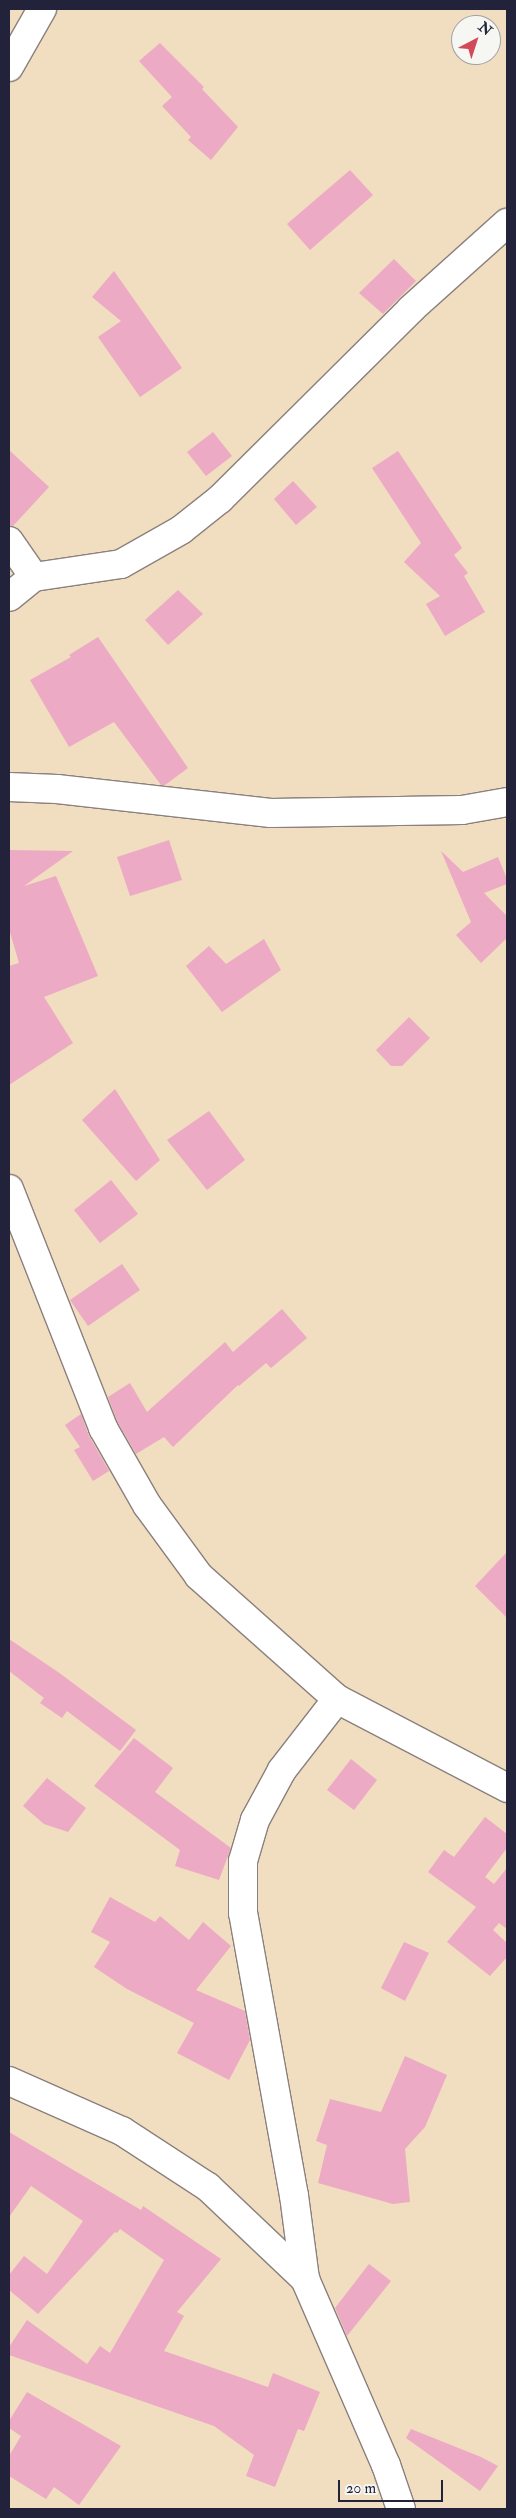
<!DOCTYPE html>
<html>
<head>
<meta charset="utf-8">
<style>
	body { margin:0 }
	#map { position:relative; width:516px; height:2518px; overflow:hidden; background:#f1ddbf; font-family:"IM FELL Double Pica",serif }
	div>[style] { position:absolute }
	.building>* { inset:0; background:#ecaac5 }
	.roads { filter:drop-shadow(1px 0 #8a807d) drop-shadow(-1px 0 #8a807d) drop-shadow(0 1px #8a807d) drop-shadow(0 -1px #8a807d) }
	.minor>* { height:28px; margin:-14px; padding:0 14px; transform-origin:14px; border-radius:14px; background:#fff }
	span { translate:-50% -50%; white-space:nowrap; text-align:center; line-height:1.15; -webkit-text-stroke:4.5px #f6f6f2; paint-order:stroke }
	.frame { position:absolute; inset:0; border:10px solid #22223b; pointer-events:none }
	.north { position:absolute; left:451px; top:15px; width:50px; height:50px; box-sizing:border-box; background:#f6f6f2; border:1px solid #a1a1a9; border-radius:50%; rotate:40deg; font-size:14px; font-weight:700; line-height:20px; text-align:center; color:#22223b }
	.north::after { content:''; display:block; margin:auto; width:18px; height:22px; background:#d1495b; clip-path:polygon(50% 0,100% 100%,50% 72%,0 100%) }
	.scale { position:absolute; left:338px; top:2480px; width:105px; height:22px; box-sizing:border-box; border:2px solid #22223b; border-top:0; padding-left:6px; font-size:15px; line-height:18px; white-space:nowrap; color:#22223b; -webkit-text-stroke:4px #f6f6f2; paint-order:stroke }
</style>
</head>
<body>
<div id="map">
	<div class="building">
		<i style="clip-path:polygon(160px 43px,204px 87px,202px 89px,238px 127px,211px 160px,188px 140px,191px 137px,162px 106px,172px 97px,139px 61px)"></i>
		<i style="clip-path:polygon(350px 170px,373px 195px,310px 250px,287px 224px)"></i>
		<i style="clip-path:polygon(394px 259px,416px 281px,383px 314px,359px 293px)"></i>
		<i style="clip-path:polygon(114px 271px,182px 368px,140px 397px,98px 337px,121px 321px,92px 297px)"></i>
		<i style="clip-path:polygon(213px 432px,232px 456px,206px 476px,187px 452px)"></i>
		<i style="clip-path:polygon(9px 450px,49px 487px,13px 526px,9px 526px)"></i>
		<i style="clip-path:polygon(398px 451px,462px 548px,454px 555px,468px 573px,464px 576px,485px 612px,445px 636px,426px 604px,440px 596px,404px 562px,421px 543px,372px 468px)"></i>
		<i style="clip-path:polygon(293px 481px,317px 507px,296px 525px,274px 499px)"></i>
		<i style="clip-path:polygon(178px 590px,203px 614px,168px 645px,145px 620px)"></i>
		<i style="clip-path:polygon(98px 637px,188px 768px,165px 785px,161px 785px,114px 722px,69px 747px,30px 680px,71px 657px,69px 655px)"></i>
		<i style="clip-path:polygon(169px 840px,182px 880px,130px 896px,117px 857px)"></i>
		<i style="clip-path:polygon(9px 850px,73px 851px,24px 886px,56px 876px,98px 976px,44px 997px,73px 1043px,9px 1085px,9px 966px,19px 963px,9px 929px)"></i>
		<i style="clip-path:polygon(441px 851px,463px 872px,498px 857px,507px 879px,507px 884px,484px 893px,507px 916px,507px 938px,481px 963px,456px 935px,471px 922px)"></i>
		<i style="clip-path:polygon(264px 939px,281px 970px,222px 1012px,186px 966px,209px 946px,226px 964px)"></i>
		<i style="clip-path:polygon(409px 1017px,430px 1038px,402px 1066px,391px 1066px,376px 1050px)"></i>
		<i style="clip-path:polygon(115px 1089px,160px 1160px,136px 1181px,82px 1120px)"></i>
		<i style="clip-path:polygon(209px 1111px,245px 1160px,207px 1190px,167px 1140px)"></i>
		<i style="clip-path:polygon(111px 1180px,138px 1214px,100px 1243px,74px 1210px)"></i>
		<i style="clip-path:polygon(122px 1264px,140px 1290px,88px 1326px,70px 1300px)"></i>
		<i style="clip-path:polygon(282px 1309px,307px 1338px,271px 1368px,266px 1363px,239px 1386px,238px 1385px,173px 1447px,164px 1437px,136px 1454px,117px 1421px,108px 1397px,130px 1383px,147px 1412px,225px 1342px,233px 1352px)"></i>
		<i style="clip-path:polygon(81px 1414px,89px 1436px,109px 1471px,93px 1481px,74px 1450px,80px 1447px,65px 1425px)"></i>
		<i style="clip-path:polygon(507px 1552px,507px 1618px,475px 1586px)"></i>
		<i style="clip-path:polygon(9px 1639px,58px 1672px,136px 1730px,120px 1751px,67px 1711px,62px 1718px,40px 1703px,44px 1698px,9px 1671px)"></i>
		<i style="clip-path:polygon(134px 1738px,173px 1768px,155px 1792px,231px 1848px,219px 1880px,175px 1866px,180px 1850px,94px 1786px)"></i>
		<i style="clip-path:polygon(351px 1759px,377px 1780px,354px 1810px,327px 1790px)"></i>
		<i style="clip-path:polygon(47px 1778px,86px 1808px,68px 1832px,44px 1824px,23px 1806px)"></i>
		<i style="clip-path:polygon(485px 1817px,507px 1834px,507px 1848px,485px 1877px,494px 1884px,507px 1868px,507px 1929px,499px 1923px,493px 1930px,507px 1943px,507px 1957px,490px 1976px,447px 1942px,476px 1907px,428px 1872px,444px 1850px,454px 1857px)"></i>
		<i style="clip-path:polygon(110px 1897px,155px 1922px,160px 1916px,189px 1940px,203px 1922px,231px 1946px,196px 1990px,245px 2011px,250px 2040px,229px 2080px,177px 2053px,194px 2023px,127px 1989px,94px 1967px,110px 1942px,91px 1932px)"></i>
		<i style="clip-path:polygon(404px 1942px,429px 1953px,405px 2001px,381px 1988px)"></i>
		<i style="clip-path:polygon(405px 2056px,447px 2075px,425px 2127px,405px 2149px,410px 2202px,393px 2204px,318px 2183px,327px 2145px,316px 2141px,330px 2099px,381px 2112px)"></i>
		<i style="clip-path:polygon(9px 2132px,141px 2210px,143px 2206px,221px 2259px,177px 2312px,184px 2316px,164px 2351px,268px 2387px,273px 2373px,320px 2392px,304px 2431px,298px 2429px,275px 2487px,246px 2476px,254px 2455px,214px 2426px,9px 2355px,9px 2347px,27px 2320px,87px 2364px,100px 2346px,110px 2353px,164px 2260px,120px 2229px,117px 2233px,115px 2232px,38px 2314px,9px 2290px,9px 2275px,24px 2256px,47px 2274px,83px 2221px,31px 2186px,9px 2217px)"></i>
		<i style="clip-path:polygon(369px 2264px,391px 2281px,347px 2336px,335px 2308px)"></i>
		<i style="clip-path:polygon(27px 2392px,121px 2446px,79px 2505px,54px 2487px,46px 2499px,9px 2476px,9px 2456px,21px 2436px,9px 2428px,9px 2421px)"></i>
		<i style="clip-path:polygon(411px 2429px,481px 2457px,498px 2466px,480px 2491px,406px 2438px)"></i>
	</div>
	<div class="roads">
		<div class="minor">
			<i style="left:9px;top:67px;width:67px;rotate:-60.4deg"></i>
			<i style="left:9px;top:541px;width:44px;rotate:55.2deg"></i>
			<i style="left:9px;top:597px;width:32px;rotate:-39deg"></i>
			<i style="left:34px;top:577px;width:88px;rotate:-8.5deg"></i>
			<i style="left:121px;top:564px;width:69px;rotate:-29.5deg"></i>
			<i style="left:181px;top:530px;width:50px;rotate:-38.5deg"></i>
			<i style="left:220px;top:499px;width:269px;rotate:-44.8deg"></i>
			<i style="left:411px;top:309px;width:129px;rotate:-41.9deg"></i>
			<i style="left:9px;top:787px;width:48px;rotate:2.4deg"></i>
			<i style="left:57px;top:789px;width:215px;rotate:6.4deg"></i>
			<i style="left:271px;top:813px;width:191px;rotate:-0.9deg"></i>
			<i style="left:462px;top:810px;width:46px;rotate:-10.1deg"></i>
			<i style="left:9px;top:1189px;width:257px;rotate:68.5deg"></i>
			<i style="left:103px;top:1428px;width:89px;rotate:60.3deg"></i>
			<i style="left:147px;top:1505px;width:88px;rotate:53.8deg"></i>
			<i style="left:199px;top:1576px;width:185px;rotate:41.7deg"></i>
			<i style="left:337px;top:1699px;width:192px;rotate:27.6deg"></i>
			<i style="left:9px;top:2081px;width:124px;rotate:23.9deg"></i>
			<i style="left:122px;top:2131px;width:103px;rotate:33.1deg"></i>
			<i style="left:208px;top:2187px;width:134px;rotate:43.5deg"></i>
			<i style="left:305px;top:2279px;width:203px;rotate:66.5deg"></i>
			<i style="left:386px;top:2465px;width:46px;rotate:71.2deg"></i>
			<i style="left:305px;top:2279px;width:84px;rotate:-97.5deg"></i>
			<i style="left:294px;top:2196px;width:288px;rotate:-100.2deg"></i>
			<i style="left:243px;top:1913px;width:52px;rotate:-90deg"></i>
			<i style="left:243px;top:1861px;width:43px;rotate:-73.7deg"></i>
			<i style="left:255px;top:1820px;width:57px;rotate:-61.6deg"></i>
			<i style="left:282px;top:1770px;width:90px;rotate:-52.2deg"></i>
		</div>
	</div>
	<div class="frame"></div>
	<div class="north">N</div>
	<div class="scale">20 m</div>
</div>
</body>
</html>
